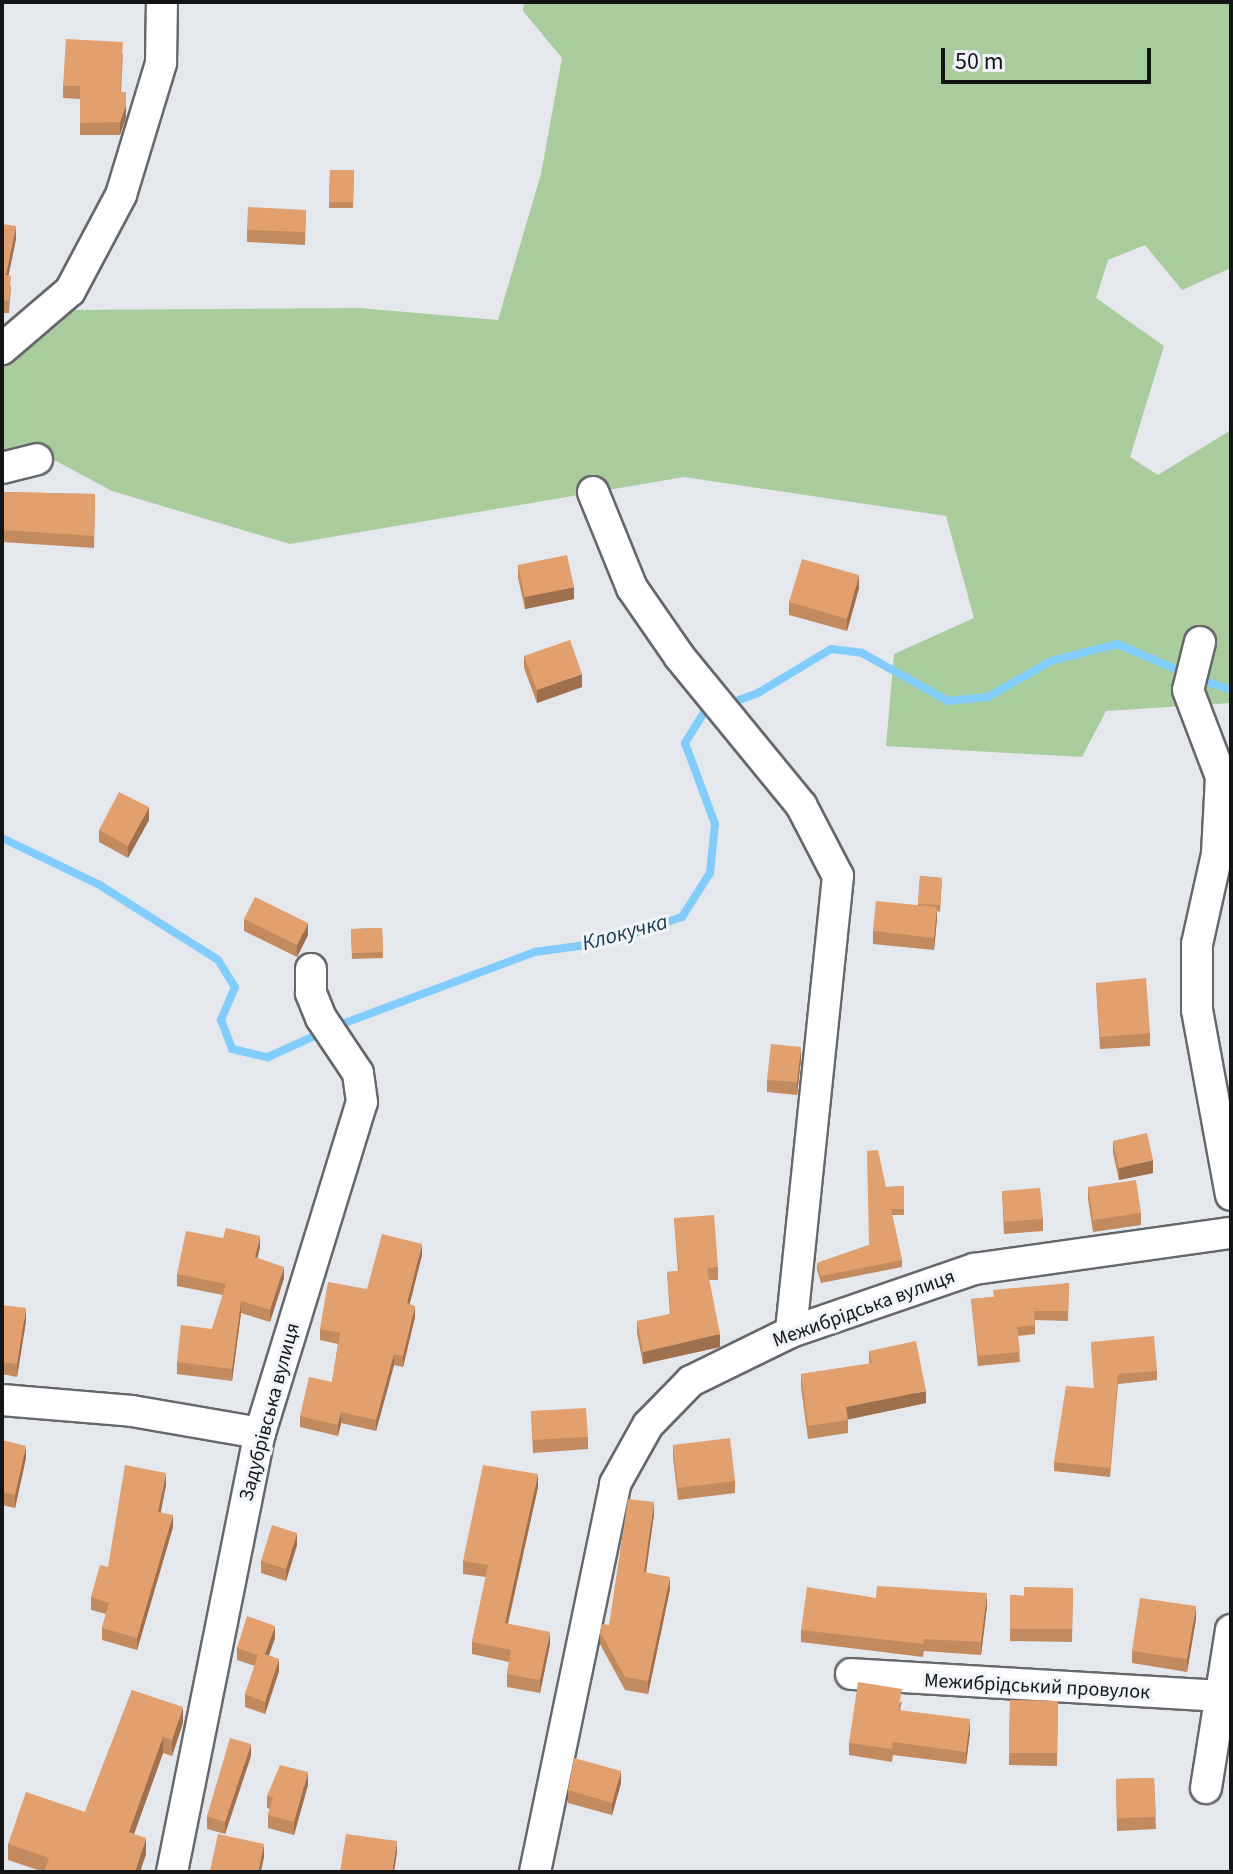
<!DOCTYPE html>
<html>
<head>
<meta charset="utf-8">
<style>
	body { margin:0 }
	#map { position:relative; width:1233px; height:1874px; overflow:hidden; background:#e4e7ec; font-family:"Source Sans 3",sans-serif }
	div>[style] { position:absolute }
	.green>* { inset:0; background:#a9cc9c }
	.stream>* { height:8px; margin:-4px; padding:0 4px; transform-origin:4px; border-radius:4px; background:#80ccfc }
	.roads { filter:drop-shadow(2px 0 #65676b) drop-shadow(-2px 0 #65676b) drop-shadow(0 2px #65676b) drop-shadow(0 -2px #65676b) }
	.minor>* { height:30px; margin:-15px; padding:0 15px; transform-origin:15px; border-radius:15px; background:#fff }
	.wall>* { inset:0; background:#c28a5f }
	.shaded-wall>* { inset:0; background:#9e704d }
	.building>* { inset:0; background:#e2a06e }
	span { translate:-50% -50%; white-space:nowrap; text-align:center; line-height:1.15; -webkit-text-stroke:6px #f1f4f9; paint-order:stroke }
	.street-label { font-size:20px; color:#131415 }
	.water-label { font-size:22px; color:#183a4e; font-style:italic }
	.frame { position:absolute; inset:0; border:4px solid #131415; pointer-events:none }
	.scale { position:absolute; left:941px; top:48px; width:210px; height:36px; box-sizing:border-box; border:4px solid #131415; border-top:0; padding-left:10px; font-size:24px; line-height:28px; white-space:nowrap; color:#131415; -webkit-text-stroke:6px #f1f4f9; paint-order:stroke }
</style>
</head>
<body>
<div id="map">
	<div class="green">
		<i style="clip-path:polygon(524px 2px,1231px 2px,1231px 268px,1182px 290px,1145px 245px,1108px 260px,1096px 298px,1164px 346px,1130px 457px,1158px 475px,1231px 430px,1231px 703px,1106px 711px,1082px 757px,886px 746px,894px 654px,974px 618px,946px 516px,684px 477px,290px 544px,112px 491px,34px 449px,2px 450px,2px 350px,64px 310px,359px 308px,498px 320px,541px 174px,562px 58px,523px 11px)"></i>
	</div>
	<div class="stream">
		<i style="left:1198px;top:679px;width:35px;rotate:18deg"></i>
		<i style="left:728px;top:704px;width:32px;rotate:-20deg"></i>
		<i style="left:758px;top:693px;width:85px;rotate:-31.1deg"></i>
		<i style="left:831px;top:649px;width:31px;rotate:7deg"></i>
		<i style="left:862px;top:653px;width:98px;rotate:29.2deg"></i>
		<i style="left:948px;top:701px;width:40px;rotate:-5.7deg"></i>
		<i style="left:988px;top:697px;width:73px;rotate:-29.7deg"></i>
		<i style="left:1051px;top:661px;width:68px;rotate:-14.4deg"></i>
		<i style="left:1117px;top:644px;width:74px;rotate:23.1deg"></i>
		<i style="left:2px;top:838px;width:106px;rotate:25.6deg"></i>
		<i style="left:98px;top:884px;width:142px;rotate:32.3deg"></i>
		<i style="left:218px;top:960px;width:32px;rotate:58deg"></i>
		<i style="left:235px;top:987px;width:36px;rotate:113deg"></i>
		<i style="left:221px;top:1020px;width:31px;rotate:69deg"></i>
		<i style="left:232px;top:1049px;width:37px;rotate:13deg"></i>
		<i style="left:268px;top:1057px;width:58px;rotate:-24.4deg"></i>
		<i style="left:334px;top:1027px;width:215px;rotate:-20.5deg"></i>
		<i style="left:535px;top:952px;width:73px;rotate:-7.9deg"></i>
		<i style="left:607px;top:942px;width:79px;rotate:-18.4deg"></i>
		<i style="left:682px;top:917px;width:52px;rotate:-57.5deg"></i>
		<i style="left:710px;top:873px;width:49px;rotate:-84.2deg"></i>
		<i style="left:715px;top:824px;width:86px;rotate:-110.3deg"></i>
		<i style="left:685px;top:743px;width:36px;rotate:-58deg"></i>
		<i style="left:704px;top:713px;width:12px;rotate:-24deg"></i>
	</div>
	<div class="roads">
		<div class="minor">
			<i style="left:2px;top:349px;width:89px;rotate:-40.5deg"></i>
			<i style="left:70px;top:291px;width:109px;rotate:-62deg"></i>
			<i style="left:121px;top:195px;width:138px;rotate:-73.1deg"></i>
			<i style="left:161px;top:63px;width:61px;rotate:-89.1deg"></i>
			<i style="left:2px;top:468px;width:36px;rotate:-14deg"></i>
			<i style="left:593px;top:492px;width:104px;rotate:67.9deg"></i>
			<i style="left:632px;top:588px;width:83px;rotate:55.3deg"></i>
			<i style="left:679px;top:656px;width:193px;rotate:50.7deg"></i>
			<i style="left:801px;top:805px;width:80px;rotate:62.5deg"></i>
			<i style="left:838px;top:876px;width:458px;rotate:95.9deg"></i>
			<i style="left:1200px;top:642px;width:49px;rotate:104deg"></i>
			<i style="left:1188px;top:690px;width:93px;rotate:69.2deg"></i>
			<i style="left:1221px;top:777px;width:77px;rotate:93deg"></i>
			<i style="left:1217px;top:854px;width:92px;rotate:102.5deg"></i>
			<i style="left:1197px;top:944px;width:66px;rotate:90deg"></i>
			<i style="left:1197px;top:1010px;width:188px;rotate:79.6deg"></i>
			<i style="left:2px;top:1400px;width:130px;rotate:4.8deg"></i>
			<i style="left:132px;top:1411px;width:130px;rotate:9.8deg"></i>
			<i style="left:851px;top:1674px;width:373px;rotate:3.4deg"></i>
			<i style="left:1206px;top:1788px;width:160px;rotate:-81deg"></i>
			<i style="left:172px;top:1872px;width:448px;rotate:-78.7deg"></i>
			<i style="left:260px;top:1433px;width:346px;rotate:-72.9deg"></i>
			<i style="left:362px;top:1102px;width:29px;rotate:-98deg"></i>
			<i style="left:358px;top:1073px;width:66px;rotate:-123.9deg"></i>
			<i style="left:321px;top:1018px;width:27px;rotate:-112deg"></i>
			<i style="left:311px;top:993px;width:24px;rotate:-90deg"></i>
			<i style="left:535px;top:1872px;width:396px;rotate:-78.3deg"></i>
			<i style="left:615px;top:1484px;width:68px;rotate:-60.8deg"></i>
			<i style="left:648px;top:1425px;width:62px;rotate:-45.7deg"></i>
			<i style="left:691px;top:1381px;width:111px;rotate:-26.1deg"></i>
			<i style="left:791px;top:1332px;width:194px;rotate:-19deg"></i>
			<i style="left:974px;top:1269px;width:260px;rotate:-8deg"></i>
		</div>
	</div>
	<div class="wall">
		<i style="clip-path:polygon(123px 54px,121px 92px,126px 117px,120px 135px,80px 135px,80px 99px,63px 98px,63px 86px)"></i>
		<i style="clip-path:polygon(330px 170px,354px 170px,353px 208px,329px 208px)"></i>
		<i style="clip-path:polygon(306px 210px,305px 245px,247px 242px,247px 230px)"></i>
		<i style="clip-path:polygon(2px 224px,16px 239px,8px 275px,11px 288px,9px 313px,2px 313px)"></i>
		<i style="clip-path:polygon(2px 492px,95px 494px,94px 548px,2px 542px)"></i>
		<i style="clip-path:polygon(518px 565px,574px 599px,525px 609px,518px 578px)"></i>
		<i style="clip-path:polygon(859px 588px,847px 631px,789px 615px,789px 602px)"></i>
		<i style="clip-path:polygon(524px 656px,582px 687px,537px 703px,524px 668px)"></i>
		<i style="clip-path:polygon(149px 820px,128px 858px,99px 842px,99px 830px)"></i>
		<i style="clip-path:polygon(920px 876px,942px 878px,940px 912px,937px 911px,934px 950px,873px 944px,873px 931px,918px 905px)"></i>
		<i style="clip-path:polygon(244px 919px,308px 935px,297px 957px,244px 931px)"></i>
		<i style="clip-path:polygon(382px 928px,383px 958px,352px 959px,351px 929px)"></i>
		<i style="clip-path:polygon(1096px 983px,1150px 1033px,1150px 1046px,1100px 1049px)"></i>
		<i style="clip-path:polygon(801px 1059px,797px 1095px,767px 1092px,767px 1080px)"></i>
		<i style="clip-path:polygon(1113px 1141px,1153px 1173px,1119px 1180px,1113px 1153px)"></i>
		<i style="clip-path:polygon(904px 1186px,904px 1215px,892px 1215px,902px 1260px,902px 1267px,821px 1283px,817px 1269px,817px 1263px,869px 1245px,886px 1187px)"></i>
		<i style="clip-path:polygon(1088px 1187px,1141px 1213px,1141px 1225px,1093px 1232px,1088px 1199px)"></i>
		<i style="clip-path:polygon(1002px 1191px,1043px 1219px,1043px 1231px,1004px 1234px)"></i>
		<i style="clip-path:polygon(674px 1218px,718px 1267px,718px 1280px,709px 1280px,720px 1347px,643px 1364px,637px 1333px,637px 1321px,670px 1314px,667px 1272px,678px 1271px)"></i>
		<i style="clip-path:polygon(260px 1247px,257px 1258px,284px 1278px,270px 1322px,241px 1313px,232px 1381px,177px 1374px,177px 1362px,212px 1329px,223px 1295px,177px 1286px,177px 1274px)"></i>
		<i style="clip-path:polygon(422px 1255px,409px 1304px,415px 1317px,403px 1367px,394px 1365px,376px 1431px,341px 1423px,338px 1436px,300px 1427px,300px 1416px,332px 1382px,338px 1344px,320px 1340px,320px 1329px,367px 1289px)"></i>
		<i style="clip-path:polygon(1069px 1283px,1068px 1321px,1035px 1320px,1035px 1334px,1018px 1336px,1020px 1362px,978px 1366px,971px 1299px,993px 1297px)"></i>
		<i style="clip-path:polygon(2px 1305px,26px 1321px,17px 1377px,2px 1374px)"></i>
		<i style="clip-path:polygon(1091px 1342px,1157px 1371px,1157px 1380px,1118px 1384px,1110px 1477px,1054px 1471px,1054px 1462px,1094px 1388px)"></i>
		<i style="clip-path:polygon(869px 1351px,926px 1403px,848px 1419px,848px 1433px,808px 1439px,801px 1387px,801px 1374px,869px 1364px)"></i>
		<i style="clip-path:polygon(531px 1411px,588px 1437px,588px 1449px,533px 1453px)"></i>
		<i style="clip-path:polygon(2px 1440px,26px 1458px,15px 1508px,2px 1505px)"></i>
		<i style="clip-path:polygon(673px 1445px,735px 1481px,735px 1493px,678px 1500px,673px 1457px)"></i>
		<i style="clip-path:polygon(166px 1485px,161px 1512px,173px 1527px,137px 1650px,102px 1640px,102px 1628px,106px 1614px,91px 1610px,91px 1597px,108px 1567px)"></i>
		<i style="clip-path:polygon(538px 1487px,508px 1624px,550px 1644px,540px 1693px,507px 1687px,507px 1674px,509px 1662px,472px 1654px,472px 1642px,486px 1577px,463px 1574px,463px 1561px)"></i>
		<i style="clip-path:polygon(654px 1514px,646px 1573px,670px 1589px,648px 1694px,625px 1690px,600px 1644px,600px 1632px,609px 1625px)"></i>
		<i style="clip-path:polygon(297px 1545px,286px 1581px,261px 1573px,261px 1561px)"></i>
		<i style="clip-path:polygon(1073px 1588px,1072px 1642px,1010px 1641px,1010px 1595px,1024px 1596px)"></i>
		<i style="clip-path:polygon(876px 1598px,987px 1606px,981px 1655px,924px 1651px,923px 1657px,801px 1642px,801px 1630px)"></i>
		<i style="clip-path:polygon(1196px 1619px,1187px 1672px,1132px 1663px,1132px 1651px)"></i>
		<i style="clip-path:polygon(275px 1638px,269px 1655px,279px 1671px,265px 1714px,245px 1707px,245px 1694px,255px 1666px,237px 1660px,237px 1648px)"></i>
		<i style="clip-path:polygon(132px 1690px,183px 1723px,172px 1756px,163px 1753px,134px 1834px,146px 1854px,140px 1872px,44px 1872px,8px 1860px,8px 1844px,85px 1812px)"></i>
		<i style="clip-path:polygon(1010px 1700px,1058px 1701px,1057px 1766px,1009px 1765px)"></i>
		<i style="clip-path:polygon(902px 1701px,900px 1710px,970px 1732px,966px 1764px,893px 1755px,892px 1762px,849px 1755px,849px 1743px)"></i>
		<i style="clip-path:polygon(251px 1756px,225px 1834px,207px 1829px,207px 1816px)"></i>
		<i style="clip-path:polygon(1154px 1778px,1156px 1829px,1117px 1831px,1116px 1779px)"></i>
		<i style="clip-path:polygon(621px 1783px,612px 1815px,568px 1803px,568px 1790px)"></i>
		<i style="clip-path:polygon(308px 1785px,294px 1835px,268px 1828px,268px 1815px,270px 1809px,267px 1808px,267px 1796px)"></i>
	</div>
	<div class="shaded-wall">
		<i style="clip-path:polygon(126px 105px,126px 117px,120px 135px,120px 122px)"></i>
		<i style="clip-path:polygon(16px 226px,16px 239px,6px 288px,6px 275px)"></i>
		<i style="clip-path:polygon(859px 575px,859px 588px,847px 631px,847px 619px)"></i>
		<i style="clip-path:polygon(574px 587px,574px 599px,525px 609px,525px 597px)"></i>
		<i style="clip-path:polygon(582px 674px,582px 687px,537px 703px,537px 690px)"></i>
		<i style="clip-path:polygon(149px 807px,149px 820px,128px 858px,128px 846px)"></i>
		<i style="clip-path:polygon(937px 907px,937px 920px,934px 950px,934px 938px)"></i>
		<i style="clip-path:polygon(308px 923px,308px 935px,297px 957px,297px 945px)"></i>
		<i style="clip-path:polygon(801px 1047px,801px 1059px,797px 1095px,797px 1082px)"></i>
		<i style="clip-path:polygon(1153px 1160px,1153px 1173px,1119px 1180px,1119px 1168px)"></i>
		<i style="clip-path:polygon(260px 1236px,260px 1247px,255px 1269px,255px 1257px)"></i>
		<i style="clip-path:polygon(422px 1244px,422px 1255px,407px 1315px,407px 1303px)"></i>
		<i style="clip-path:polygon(284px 1267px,284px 1278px,270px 1322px,270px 1310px)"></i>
		<i style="clip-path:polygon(241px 1301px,241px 1313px,232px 1381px,232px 1369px)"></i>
		<i style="clip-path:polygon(415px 1306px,415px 1317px,403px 1367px,403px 1356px)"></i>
		<i style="clip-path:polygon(26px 1308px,26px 1321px,17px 1377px,17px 1364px)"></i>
		<i style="clip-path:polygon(720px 1334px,720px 1347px,643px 1364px,643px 1352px)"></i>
		<i style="clip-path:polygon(394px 1354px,394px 1365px,376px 1431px,376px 1420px)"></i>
		<i style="clip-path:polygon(926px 1391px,926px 1403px,846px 1420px,846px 1407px)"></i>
		<i style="clip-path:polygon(341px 1412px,341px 1423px,338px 1436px,338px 1425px)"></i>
		<i style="clip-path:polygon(26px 1446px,26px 1458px,15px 1508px,15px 1495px)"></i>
		<i style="clip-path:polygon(166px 1473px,166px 1485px,158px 1524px,158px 1512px)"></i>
		<i style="clip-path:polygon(538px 1474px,538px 1487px,505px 1635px,505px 1623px)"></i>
		<i style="clip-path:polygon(654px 1502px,654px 1514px,644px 1585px,644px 1572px)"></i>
		<i style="clip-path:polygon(173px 1515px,173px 1527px,137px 1650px,137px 1638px)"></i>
		<i style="clip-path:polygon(297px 1533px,297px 1545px,286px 1581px,286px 1569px)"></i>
		<i style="clip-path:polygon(670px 1577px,670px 1589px,648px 1694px,648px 1681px)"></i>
		<i style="clip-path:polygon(987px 1593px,987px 1606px,981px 1655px,981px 1642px)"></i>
		<i style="clip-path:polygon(1196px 1606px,1196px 1619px,1187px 1672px,1187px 1659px)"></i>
		<i style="clip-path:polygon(275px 1626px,275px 1638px,265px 1666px,265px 1654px)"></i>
		<i style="clip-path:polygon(550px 1632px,550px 1644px,540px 1693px,540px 1680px)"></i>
		<i style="clip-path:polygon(279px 1659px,279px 1671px,265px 1714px,265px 1702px)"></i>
		<i style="clip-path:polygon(183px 1707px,183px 1723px,172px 1756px,172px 1740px)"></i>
		<i style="clip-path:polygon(970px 1719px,970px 1732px,966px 1764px,966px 1752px)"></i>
		<i style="clip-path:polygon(163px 1737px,163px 1753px,129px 1848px,129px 1832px)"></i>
		<i style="clip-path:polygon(251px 1744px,251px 1756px,225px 1834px,225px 1822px)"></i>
		<i style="clip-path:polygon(621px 1771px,621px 1783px,612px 1815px,612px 1803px)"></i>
		<i style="clip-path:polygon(308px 1772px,308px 1785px,294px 1835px,294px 1822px)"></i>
		<i style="clip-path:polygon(146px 1838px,146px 1854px,140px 1872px,135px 1872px)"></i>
		<i style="clip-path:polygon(397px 1841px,397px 1853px,394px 1872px,392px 1872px)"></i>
		<i style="clip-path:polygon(264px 1844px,264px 1857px,261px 1872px,258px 1872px)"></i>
	</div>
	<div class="building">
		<i style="clip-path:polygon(66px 39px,123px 42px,120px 92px,126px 92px,126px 105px,120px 122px,80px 123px,80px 86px,63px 86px)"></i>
		<i style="clip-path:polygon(330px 170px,354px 170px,353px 202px,329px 202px)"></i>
		<i style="clip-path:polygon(248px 207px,306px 210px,305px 232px,247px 230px)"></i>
		<i style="clip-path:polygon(2px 224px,16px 226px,6px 275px,11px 276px,9px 301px,2px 300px)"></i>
		<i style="clip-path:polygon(2px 492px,95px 494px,94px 536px,2px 530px)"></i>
		<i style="clip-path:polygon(567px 555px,574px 587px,525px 597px,518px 565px)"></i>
		<i style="clip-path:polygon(802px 559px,859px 575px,847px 619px,789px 602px)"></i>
		<i style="clip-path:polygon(570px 640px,582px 674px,537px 690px,524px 656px)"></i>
		<i style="clip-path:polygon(119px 792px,149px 807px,128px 846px,99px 830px)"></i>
		<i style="clip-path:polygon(920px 876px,942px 878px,940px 905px,918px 904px)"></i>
		<i style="clip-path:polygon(255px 897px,308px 923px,297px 945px,244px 919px)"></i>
		<i style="clip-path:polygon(876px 901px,937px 907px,934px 938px,873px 931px)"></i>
		<i style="clip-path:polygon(382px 928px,383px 952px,352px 953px,351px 929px)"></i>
		<i style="clip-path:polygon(1146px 978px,1150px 1033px,1100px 1037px,1096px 983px)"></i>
		<i style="clip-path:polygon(771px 1044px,801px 1047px,797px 1082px,767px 1080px)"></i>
		<i style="clip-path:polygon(1147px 1133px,1153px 1160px,1119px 1168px,1113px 1141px)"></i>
		<i style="clip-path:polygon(878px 1150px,886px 1187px,904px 1186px,904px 1209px,891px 1209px,902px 1260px,821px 1276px,817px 1263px,869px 1245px,867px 1151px)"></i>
		<i style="clip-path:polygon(1136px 1180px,1141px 1213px,1093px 1220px,1088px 1187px)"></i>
		<i style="clip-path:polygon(1040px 1188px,1043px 1219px,1004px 1222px,1002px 1191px)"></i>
		<i style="clip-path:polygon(714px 1215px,718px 1267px,707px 1268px,720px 1334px,643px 1352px,637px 1321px,671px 1314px,667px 1272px,679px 1271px,674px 1218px)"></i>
		<i style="clip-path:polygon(226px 1228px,260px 1236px,255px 1257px,284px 1267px,270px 1310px,241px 1301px,232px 1369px,177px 1362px,181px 1325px,212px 1329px,226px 1284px,177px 1274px,186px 1231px,223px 1238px)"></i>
		<i style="clip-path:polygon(382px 1234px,422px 1244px,407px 1303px,415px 1306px,403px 1356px,394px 1354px,376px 1420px,341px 1412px,338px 1425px,300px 1416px,309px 1377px,332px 1382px,340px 1333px,320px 1329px,328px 1282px,367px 1289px)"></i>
		<i style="clip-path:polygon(1069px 1283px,1068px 1311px,1034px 1311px,1035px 1325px,1017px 1327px,1020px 1352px,978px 1356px,971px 1299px,994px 1297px,993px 1290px)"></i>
		<i style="clip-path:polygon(2px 1305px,26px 1308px,17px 1364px,2px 1362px)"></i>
		<i style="clip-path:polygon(1154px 1336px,1157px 1371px,1118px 1374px,1110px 1468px,1054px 1462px,1066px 1386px,1094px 1388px,1091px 1342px)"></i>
		<i style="clip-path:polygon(916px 1341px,926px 1391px,846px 1407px,848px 1420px,808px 1426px,801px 1374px,872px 1363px,869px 1351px)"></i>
		<i style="clip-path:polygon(586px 1408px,588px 1437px,533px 1440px,531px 1411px)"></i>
		<i style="clip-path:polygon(730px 1438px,735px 1481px,678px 1488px,673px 1445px)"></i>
		<i style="clip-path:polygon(2px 1440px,26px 1446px,15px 1495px,2px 1492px)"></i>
		<i style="clip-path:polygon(125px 1465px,166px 1473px,158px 1512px,173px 1515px,137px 1638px,102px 1628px,109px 1603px,91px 1597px,100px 1565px,108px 1567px)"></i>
		<i style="clip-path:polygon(483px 1465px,538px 1474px,505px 1623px,550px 1632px,540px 1680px,507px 1674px,511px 1650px,472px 1642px,488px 1565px,463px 1561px)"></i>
		<i style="clip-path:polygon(628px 1499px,654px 1502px,644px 1572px,670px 1577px,648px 1681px,625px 1677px,600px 1632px,602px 1624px,609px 1625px)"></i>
		<i style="clip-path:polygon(272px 1525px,297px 1533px,286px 1569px,261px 1561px)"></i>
		<i style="clip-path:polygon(877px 1586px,987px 1593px,981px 1642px,924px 1639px,923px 1644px,801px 1630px,807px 1587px,876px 1598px)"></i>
		<i style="clip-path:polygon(1024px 1587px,1073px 1588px,1072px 1629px,1010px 1629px,1010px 1595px,1024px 1596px)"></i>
		<i style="clip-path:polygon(1140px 1598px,1196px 1606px,1187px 1659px,1132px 1651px)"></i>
		<i style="clip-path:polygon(247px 1616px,275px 1626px,265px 1654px,279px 1659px,265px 1702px,245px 1694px,258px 1655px,237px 1648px)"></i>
		<i style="clip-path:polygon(858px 1682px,902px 1689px,898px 1710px,970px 1719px,966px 1752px,893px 1742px,892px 1749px,849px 1743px)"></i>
		<i style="clip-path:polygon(132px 1690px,183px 1707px,172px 1740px,163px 1737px,129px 1832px,146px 1838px,135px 1872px,44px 1872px,49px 1858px,8px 1844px,26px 1792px,85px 1812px)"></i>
		<i style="clip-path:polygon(1010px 1700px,1058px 1701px,1057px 1753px,1009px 1753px)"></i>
		<i style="clip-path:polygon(230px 1738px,251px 1744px,225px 1822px,207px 1816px)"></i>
		<i style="clip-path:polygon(574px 1758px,621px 1771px,612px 1803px,568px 1790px)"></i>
		<i style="clip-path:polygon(280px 1765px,308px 1772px,294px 1822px,268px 1815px,273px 1797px,267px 1796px)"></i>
		<i style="clip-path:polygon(1154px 1778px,1156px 1817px,1117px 1818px,1116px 1779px)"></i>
		<i style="clip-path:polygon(218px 1834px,264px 1844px,258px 1872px,210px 1871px)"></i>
		<i style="clip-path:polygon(346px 1834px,397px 1841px,392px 1872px,340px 1872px)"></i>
	</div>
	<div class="street-label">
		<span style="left:864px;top:1309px;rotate:-20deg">Межибрідська вулиця</span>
		<span style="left:270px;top:1412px;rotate:-75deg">Задубрівська вулиця</span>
		<span style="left:1037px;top:1687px;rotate:3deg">Межибрідський провулок</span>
	</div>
	<div class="water-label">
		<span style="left:625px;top:933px;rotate:-15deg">Клокучка</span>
	</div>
	<div class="frame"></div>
	<div class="scale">50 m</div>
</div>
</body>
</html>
